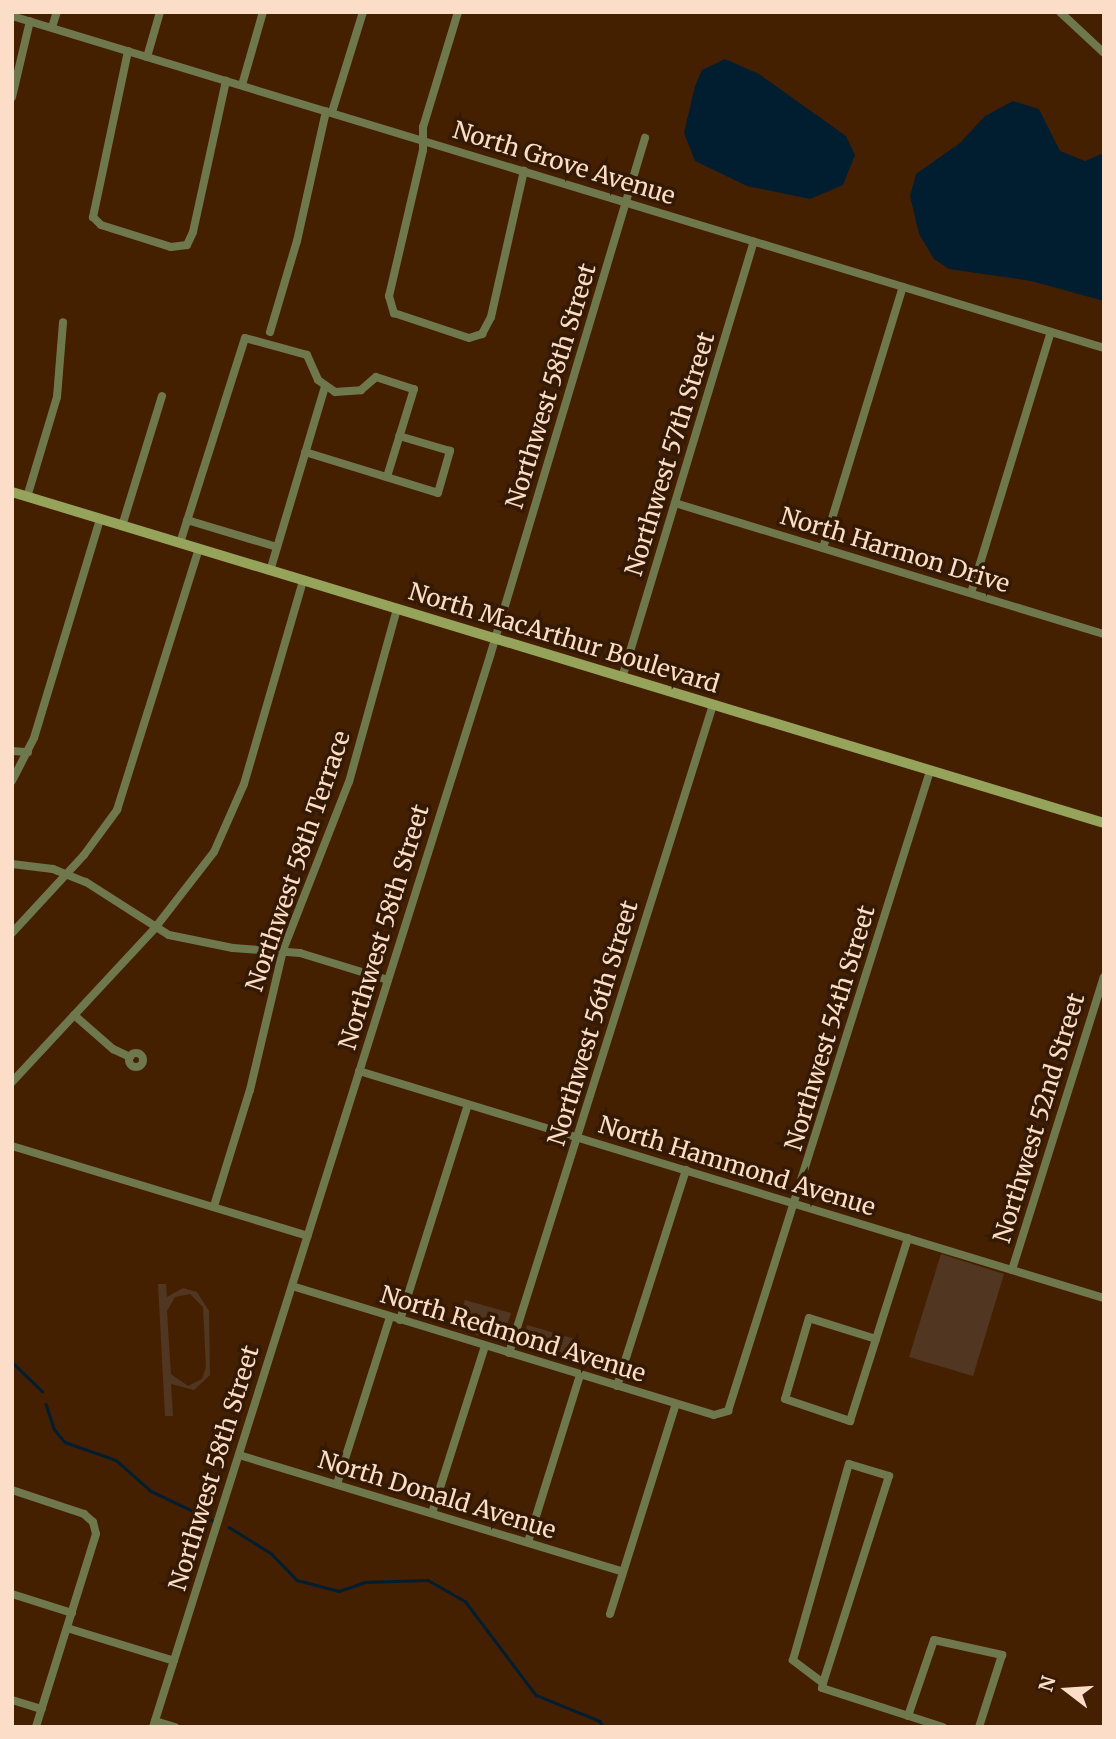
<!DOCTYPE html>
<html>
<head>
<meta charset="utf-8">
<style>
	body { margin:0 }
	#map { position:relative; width:1116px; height:1739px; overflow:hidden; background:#452000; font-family:Merriweather,serif }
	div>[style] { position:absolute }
	.green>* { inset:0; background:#513622 }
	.water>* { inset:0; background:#001e2f }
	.stream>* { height:2.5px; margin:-1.25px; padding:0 1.25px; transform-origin:1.25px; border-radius:1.25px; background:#001e2f }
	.street>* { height:8px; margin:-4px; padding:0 4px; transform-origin:4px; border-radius:4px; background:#6f784c }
	.street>.ring { margin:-4px; padding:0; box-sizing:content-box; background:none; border:8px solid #6f784c; border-radius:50% }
	.secondary>* { height:10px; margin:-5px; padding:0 5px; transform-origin:5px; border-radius:5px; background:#96a35b }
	span { translate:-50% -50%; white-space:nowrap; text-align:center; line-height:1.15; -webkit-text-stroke:7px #341a04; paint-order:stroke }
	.street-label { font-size:24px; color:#fcdec8 }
	.frame { position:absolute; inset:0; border:14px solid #fcdec8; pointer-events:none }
	.north { position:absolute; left:1032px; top:1655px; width:70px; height:70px; -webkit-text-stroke:5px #341a04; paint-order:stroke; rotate:287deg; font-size:19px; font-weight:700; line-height:28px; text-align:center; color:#fcdec8 }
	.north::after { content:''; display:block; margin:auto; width:24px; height:32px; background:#fcdec8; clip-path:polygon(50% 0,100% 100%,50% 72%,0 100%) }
</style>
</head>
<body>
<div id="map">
	<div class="green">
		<i style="clip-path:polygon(941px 1254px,1004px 1274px,973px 1376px,909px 1357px)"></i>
		<i style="clip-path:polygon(evenodd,158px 1284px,166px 1284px,167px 1297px,183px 1288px,197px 1292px,209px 1311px,210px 1375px,194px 1390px,171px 1384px,173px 1416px,165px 1416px,158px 1284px,190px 1294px,203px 1307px,206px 1367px,202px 1379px,188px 1386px,171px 1374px,167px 1311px,175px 1297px,190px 1294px)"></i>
		<i style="clip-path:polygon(465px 1300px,511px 1313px,502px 1342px,456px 1329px)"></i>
		<i style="clip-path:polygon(527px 1325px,575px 1339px,569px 1361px,520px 1348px)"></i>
	</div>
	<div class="water">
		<i style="clip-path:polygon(725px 59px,759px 74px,846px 136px,855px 155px,843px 185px,810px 199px,747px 186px,695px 161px,684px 133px,695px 86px,702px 70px)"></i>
		<i style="clip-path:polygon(1013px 101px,1039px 109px,1060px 151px,1085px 161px,1104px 153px,1104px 301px,1031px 281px,949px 269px,934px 259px,919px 234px,910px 196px,916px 174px,960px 143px,985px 116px)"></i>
	</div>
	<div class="stream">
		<i style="left:12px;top:1362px;width:42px;rotate:44deg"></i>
		<i style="left:46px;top:1404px;width:26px;rotate:72deg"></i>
		<i style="left:54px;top:1429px;width:17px;rotate:50deg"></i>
		<i style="left:65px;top:1442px;width:54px;rotate:19.4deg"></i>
		<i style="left:116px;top:1460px;width:47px;rotate:41.5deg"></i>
		<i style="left:151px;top:1491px;width:70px;rotate:25.5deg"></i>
		<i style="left:229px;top:1527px;width:51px;rotate:32.1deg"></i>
		<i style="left:272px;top:1554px;width:36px;rotate:46deg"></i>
		<i style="left:297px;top:1580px;width:43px;rotate:14.7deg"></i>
		<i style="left:339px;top:1591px;width:28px;rotate:-19deg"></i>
		<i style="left:365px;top:1582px;width:63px;rotate:-1.8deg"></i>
		<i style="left:428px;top:1580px;width:43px;rotate:29.6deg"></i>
		<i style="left:465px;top:1601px;width:118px;rotate:52.9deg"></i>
		<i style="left:536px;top:1695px;width:69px;rotate:22.1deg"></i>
		<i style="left:600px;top:1721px;width:7px;rotate:63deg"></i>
		<i style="left:681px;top:1727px;width:9px"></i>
	</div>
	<div class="street">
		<i style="left:458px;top:12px;width:120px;rotate:106.9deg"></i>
		<i style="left:423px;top:127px;width:23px;rotate:90deg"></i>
		<i style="left:423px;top:150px;width:150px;rotate:103.1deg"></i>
		<i style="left:389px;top:296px;width:18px;rotate:74deg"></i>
		<i style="left:394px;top:313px;width:79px;rotate:18.4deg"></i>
		<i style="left:469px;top:338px;width:14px;rotate:-17deg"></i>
		<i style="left:482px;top:334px;width:19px;rotate:-62deg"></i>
		<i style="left:491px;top:317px;width:150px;rotate:-77.3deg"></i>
		<i style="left:1060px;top:12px;width:60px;rotate:43deg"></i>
		<i style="left:12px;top:16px;width:1141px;rotate:16.91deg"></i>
		<i style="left:52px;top:27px;width:16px;rotate:-72deg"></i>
		<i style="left:128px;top:51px;width:170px;rotate:101.9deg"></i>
		<i style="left:93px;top:217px;width:11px;rotate:45deg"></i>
		<i style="left:101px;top:225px;width:73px;rotate:17.4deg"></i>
		<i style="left:171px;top:247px;width:16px;rotate:-7deg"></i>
		<i style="left:187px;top:245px;width:14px;rotate:-65deg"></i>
		<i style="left:193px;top:232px;width:155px;rotate:-77.7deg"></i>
		<i style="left:147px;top:57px;width:47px;rotate:-73.9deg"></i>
		<i style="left:242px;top:85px;width:76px;rotate:-74deg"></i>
		<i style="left:12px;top:97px;width:78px;rotate:-76.7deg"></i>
		<i style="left:332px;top:112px;width:105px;rotate:-72.8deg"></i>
		<i style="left:270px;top:332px;width:95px;rotate:-73.5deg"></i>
		<i style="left:297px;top:241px;width:133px;rotate:-77.4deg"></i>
		<i style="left:305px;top:452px;width:139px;rotate:17.1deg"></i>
		<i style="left:438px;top:493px;width:44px;rotate:-74.1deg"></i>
		<i style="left:450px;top:451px;width:53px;rotate:-163.6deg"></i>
		<i style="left:27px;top:497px;width:104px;rotate:-73.3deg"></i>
		<i style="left:57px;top:397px;width:75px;rotate:-85.4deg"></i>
		<i style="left:675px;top:503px;width:449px;rotate:17deg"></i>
		<i style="left:187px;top:520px;width:94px;rotate:16.7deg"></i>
		<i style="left:122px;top:526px;width:136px;rotate:-72.9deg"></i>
		<i style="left:180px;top:543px;width:215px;rotate:-72.4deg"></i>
		<i style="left:245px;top:338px;width:64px;rotate:15.3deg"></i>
		<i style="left:307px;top:355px;width:27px;rotate:66deg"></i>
		<i style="left:318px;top:380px;width:21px;rotate:35deg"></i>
		<i style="left:335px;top:392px;width:26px;rotate:-4deg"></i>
		<i style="left:361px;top:390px;width:20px;rotate:-41deg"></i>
		<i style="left:376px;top:377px;width:40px;rotate:18deg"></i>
		<i style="left:414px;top:389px;width:92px;rotate:107.1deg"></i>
		<i style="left:823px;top:548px;width:273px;rotate:-73deg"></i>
		<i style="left:270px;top:571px;width:192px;rotate:-73.4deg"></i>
		<i style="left:971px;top:593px;width:273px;rotate:-73deg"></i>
		<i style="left:622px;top:678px;width:456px;rotate:-73.2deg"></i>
		<i style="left:12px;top:751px;width:16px;rotate:4deg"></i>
		<i style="left:12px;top:781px;width:48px;rotate:-62.9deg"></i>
		<i style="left:34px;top:738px;width:229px;rotate:-73.2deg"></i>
		<i style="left:12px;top:864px;width:41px;rotate:7deg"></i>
		<i style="left:53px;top:869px;width:35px;rotate:22deg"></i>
		<i style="left:86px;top:882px;width:98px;rotate:32.6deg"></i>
		<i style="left:169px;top:935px;width:65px;rotate:11.5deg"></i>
		<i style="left:233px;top:948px;width:67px;rotate:4.3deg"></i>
		<i style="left:300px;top:953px;width:92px;rotate:17.1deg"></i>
		<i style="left:12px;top:933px;width:106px;rotate:-47.3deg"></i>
		<i style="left:84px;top:855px;width:56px;rotate:-53.7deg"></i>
		<i style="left:117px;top:810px;width:274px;rotate:-72.6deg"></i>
		<i style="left:74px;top:1015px;width:52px;rotate:41.1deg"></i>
		<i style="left:113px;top:1049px;width:19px;rotate:25deg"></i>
		<i class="ring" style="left:129px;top:1053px;width:6px;height:6px"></i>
		<i style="left:359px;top:1071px;width:779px;rotate:16.95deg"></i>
		<i style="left:12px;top:1082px;width:210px;rotate:-47.1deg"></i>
		<i style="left:155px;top:928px;width:96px;rotate:-52.2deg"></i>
		<i style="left:214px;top:852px;width:74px;rotate:-66.2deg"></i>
		<i style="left:244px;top:784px;width:211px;rotate:-73.8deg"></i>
		<i style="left:12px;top:1146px;width:309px;rotate:16.9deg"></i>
		<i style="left:214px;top:1206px;width:121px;rotate:-72.8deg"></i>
		<i style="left:250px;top:1090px;width:144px;rotate:-76.7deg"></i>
		<i style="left:283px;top:950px;width:180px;rotate:-68.6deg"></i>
		<i style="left:349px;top:782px;width:180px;rotate:-74.5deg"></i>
		<i style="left:1012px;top:1270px;width:307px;rotate:-72.6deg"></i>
		<i style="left:292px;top:1286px;width:441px;rotate:17deg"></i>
		<i style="left:714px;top:1415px;width:15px;rotate:-16deg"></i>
		<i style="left:728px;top:1411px;width:671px;rotate:-72.48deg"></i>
		<i style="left:400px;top:1320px;width:226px;rotate:-72.5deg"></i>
		<i style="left:876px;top:1339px;width:70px;rotate:-162.6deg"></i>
		<i style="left:809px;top:1318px;width:84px;rotate:106.5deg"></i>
		<i style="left:785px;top:1399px;width:69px;rotate:18.7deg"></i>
		<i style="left:850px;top:1421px;width:86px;rotate:-72.4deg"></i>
		<i style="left:876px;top:1339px;width:106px;rotate:-72.4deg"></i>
		<i style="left:509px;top:1353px;width:679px;rotate:-72.53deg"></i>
		<i style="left:617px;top:1386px;width:227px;rotate:-72.3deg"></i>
		<i style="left:239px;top:1455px;width:401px;rotate:16.9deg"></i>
		<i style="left:337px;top:1484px;width:175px;rotate:-72.4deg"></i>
		<i style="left:12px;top:1490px;width:76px;rotate:18.4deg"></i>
		<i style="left:84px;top:1514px;width:12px;rotate:42deg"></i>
		<i style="left:93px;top:1522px;width:12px;rotate:76deg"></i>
		<i style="left:96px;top:1534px;width:202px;rotate:107.3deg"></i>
		<i style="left:432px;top:1513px;width:175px;rotate:-72.4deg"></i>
		<i style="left:528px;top:1542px;width:175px;rotate:-72.7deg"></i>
		<i style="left:12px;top:1594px;width:63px;rotate:17.6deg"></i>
		<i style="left:610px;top:1614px;width:220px;rotate:-72.6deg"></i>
		<i style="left:67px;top:1628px;width:112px;rotate:17.1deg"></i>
		<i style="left:823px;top:1683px;width:38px;rotate:-143deg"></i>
		<i style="left:793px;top:1660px;width:204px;rotate:-74.1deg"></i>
		<i style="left:849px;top:1464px;width:42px;rotate:16.7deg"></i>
		<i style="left:889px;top:1476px;width:217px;rotate:107.7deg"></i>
		<i style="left:823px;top:1683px;width:5px;rotate:101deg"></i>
		<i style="left:822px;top:1688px;width:127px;rotate:17.9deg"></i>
		<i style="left:12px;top:1700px;width:31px;rotate:17deg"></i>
		<i style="left:908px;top:1716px;width:80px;rotate:-71.1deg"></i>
		<i style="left:934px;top:1640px;width:70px;rotate:12.4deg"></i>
		<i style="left:1002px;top:1655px;width:76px;rotate:107.7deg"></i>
		<i style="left:155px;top:1721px;width:21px;rotate:17deg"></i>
		<i style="left:153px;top:1727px;width:1123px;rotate:-72.53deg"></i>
		<i style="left:490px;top:656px;width:541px;rotate:-73.34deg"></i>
	</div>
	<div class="secondary">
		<i style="left:12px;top:492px;width:1141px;rotate:16.86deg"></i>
	</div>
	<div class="street-label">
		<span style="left:564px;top:163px;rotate:17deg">North Grove Avenue</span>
		<span style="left:551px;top:386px;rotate:-73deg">Northwest 58th Street</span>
		<span style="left:670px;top:454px;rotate:-73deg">Northwest 57th Street</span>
		<span style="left:895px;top:550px;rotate:17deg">North Harmon Drive</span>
		<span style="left:564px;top:638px;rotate:17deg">North MacArthur Boulevard</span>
		<span style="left:298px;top:861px;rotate:-71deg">Northwest 58th Terrace</span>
		<span style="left:384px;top:927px;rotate:-73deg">Northwest 58th Street</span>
		<span style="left:593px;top:1023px;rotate:-73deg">Northwest 56th Street</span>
		<span style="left:830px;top:1028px;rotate:-73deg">Northwest 54th Street</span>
		<span style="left:1039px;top:1118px;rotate:-73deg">Northwest 52nd Street</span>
		<span style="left:737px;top:1166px;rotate:17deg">North Hammond Avenue</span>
		<span style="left:513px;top:1334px;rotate:17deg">North Redmond Avenue</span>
		<span style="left:214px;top:1468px;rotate:-73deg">Northwest 58th Street</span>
		<span style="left:437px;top:1495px;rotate:17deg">North Donald Avenue</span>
	</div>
	<div class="frame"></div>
	<div class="north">N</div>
</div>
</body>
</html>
